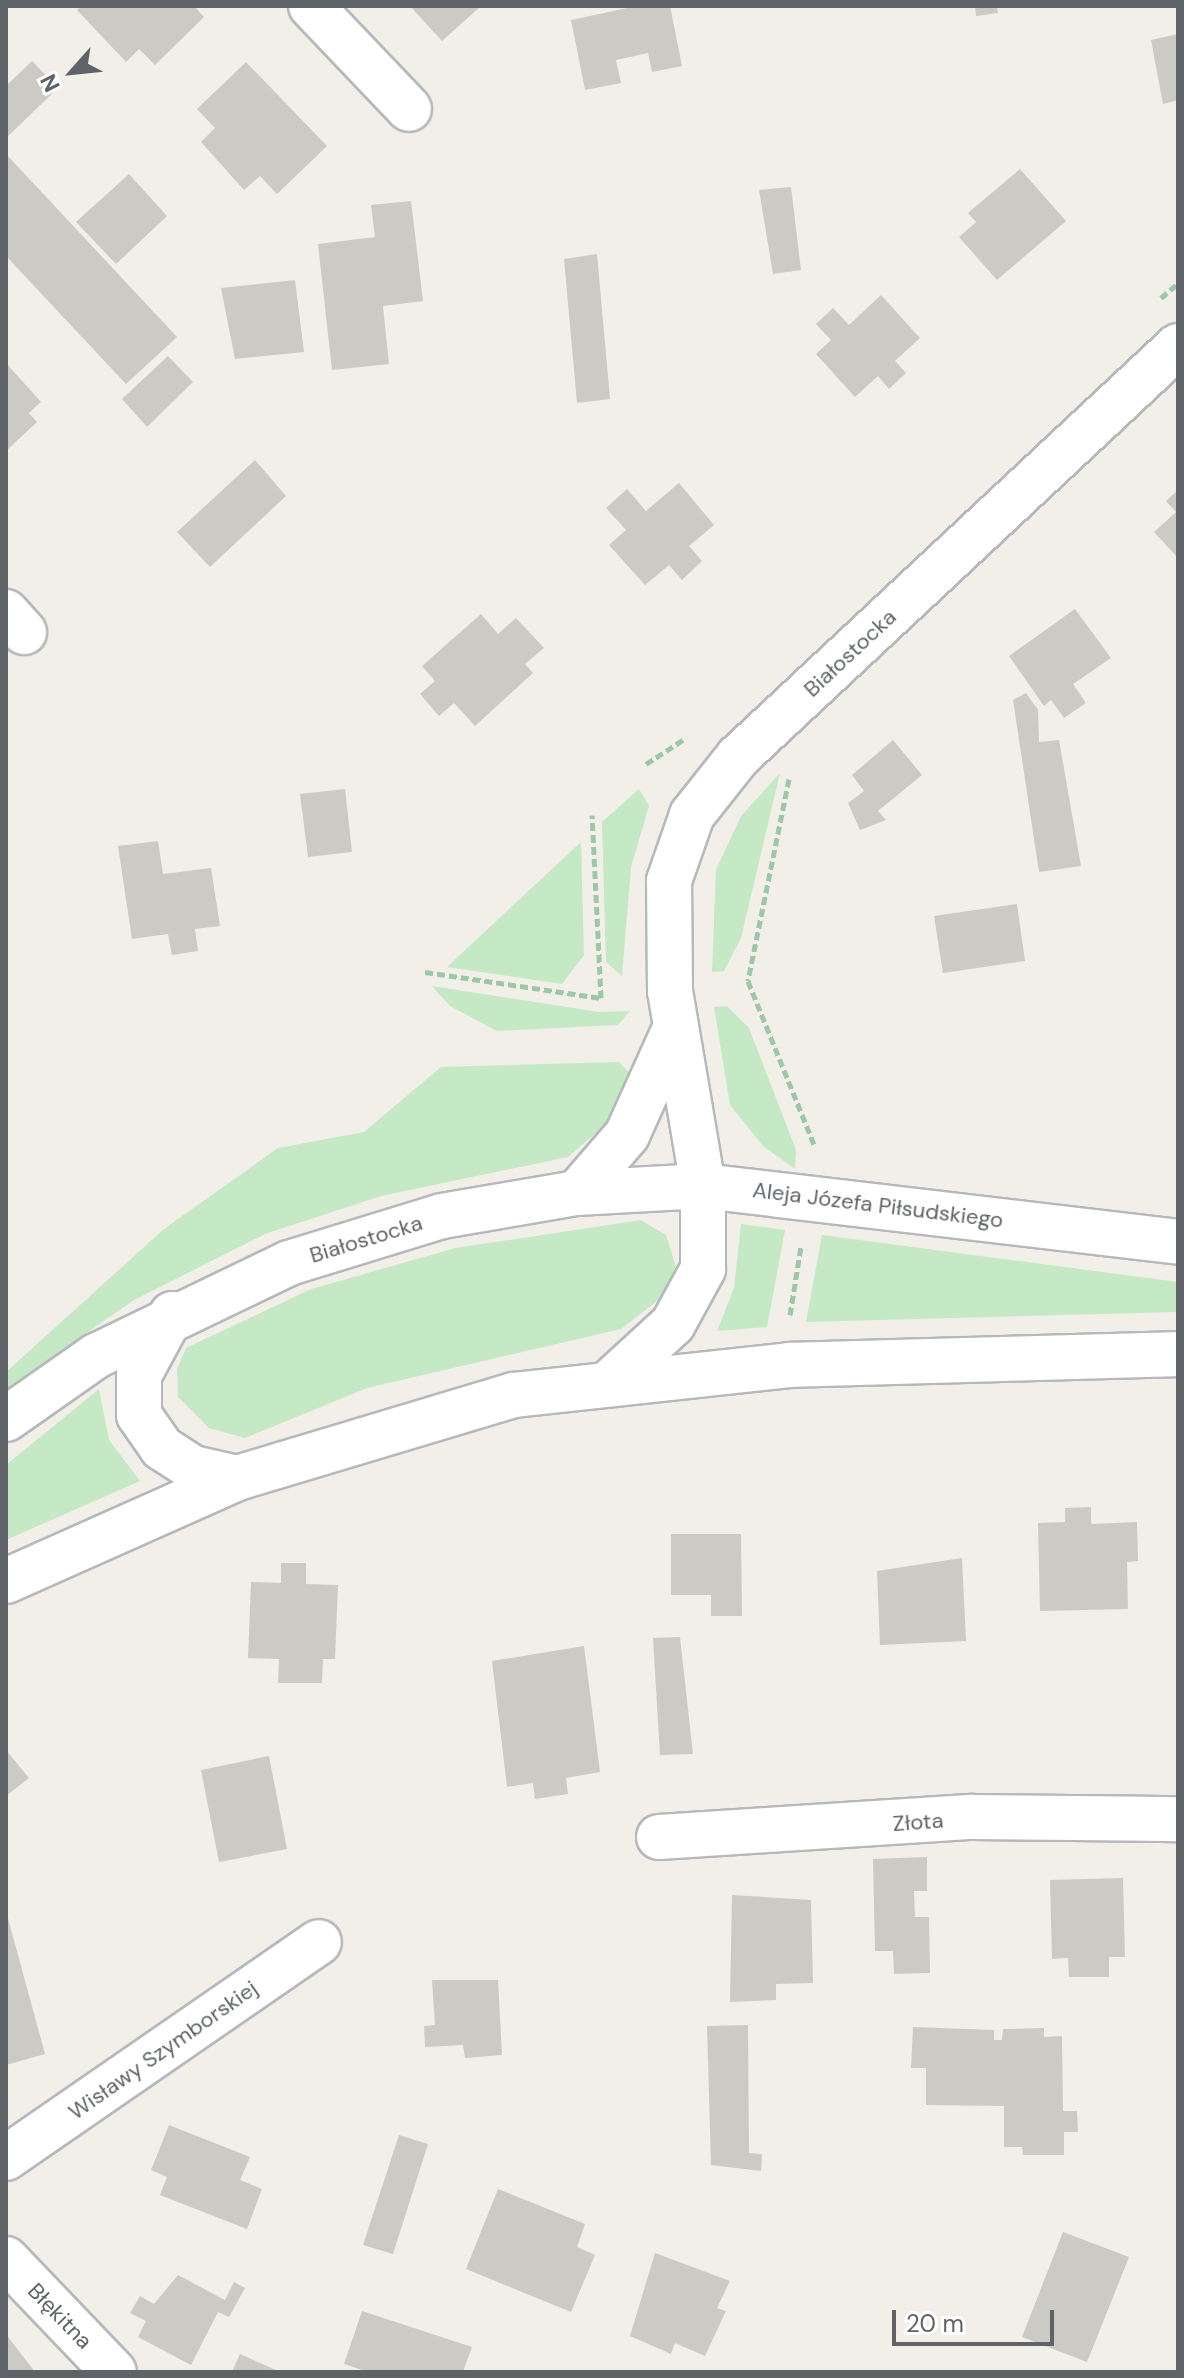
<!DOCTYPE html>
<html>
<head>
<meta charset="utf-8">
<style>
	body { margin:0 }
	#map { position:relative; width:1184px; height:2378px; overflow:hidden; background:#f1efe8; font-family:"DM Sans",sans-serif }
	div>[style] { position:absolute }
	.green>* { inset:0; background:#c5e8c5 }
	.building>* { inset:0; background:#cccac5 }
	.path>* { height:5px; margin-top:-2.5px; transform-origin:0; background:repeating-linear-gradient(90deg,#9cc7a9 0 8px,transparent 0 12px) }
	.roads { filter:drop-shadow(2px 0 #b5b8bc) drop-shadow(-2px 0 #b5b8bc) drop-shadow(0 2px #b5b8bc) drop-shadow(0 -2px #b5b8bc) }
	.street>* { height:44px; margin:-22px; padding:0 22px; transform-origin:22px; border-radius:22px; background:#fff }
	.secondary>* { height:44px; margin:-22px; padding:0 22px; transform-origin:22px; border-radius:22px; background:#fff }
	span { translate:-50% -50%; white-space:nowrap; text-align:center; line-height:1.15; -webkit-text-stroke:6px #fff; paint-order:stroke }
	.street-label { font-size:22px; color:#5f6368 }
	.frame { position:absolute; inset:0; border:8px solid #5f6368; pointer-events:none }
	.north { position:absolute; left:32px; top:32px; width:80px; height:80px; -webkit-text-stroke:6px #fff; paint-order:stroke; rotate:243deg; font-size:22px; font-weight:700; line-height:32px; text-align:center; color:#5f6368 }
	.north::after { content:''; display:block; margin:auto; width:28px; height:36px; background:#5f6368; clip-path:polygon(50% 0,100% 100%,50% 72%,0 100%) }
	.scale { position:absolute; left:892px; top:2310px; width:162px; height:36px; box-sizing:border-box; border:4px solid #5f6368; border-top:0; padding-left:10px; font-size:24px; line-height:28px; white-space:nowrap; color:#5f6368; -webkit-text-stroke:6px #fff; paint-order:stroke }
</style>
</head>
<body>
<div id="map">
	<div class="green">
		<i style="clip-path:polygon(780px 773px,741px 938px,724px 971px,712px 972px,716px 870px,741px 816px)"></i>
		<i style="clip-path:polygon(639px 789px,649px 806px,631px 867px,622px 976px,606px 962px,602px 822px)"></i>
		<i style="clip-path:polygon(581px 842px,584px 955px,562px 984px,447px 967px)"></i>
		<i style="clip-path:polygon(432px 986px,599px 1012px,630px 1011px,618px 1025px,497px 1031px,450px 1006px)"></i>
		<i style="clip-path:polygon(727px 1006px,749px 1028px,796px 1150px,795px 1169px,763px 1146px,730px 1105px,714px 1007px)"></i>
		<i style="clip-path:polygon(619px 1062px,629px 1072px,613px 1118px,568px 1157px,381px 1196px,265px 1234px,134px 1300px,6px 1389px,6px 1372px,164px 1229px,278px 1148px,364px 1132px,441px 1067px)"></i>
		<i style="clip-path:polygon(641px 1220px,666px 1235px,676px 1267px,661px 1298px,621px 1329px,367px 1388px,245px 1438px,209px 1428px,178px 1397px,177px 1369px,186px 1348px,311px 1289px,456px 1248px)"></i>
		<i style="clip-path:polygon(741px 1224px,785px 1230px,767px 1327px,717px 1331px,734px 1288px)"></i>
		<i style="clip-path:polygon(822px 1235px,1178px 1282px,1178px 1312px,806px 1322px)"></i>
		<i style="clip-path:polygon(99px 1389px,109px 1440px,140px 1481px,6px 1540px,6px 1465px)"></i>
	</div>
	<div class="building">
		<i style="clip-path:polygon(81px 6px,194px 6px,204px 17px,155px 65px,139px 49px,126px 62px,77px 10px)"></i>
		<i style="clip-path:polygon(410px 6px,481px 6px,442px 41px)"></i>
		<i style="clip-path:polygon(637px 6px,670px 6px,682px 66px,652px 72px,648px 53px,616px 60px,621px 83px,585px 90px,571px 20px)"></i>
		<i style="clip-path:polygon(975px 6px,997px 6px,998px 13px,976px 16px)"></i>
		<i style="clip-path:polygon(1178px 34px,1178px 100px,1163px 104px,1151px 40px)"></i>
		<i style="clip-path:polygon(32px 61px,58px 88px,6px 138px,6px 86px)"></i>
		<i style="clip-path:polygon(246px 62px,327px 146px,277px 194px,260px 176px,244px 190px,201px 142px,215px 128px,197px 109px)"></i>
		<i style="clip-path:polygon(6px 154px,177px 337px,126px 384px,6px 256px)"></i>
		<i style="clip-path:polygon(1020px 169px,1066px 221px,997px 280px,959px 237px,976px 222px,968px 213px)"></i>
		<i style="clip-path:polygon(129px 174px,167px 216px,116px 264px,76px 222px)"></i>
		<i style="clip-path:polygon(791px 187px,801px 270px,773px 274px,759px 190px)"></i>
		<i style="clip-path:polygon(411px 201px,423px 301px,383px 306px,389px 364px,332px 370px,318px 244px,375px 237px,371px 205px)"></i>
		<i style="clip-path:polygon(597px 254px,610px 399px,577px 403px,564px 259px)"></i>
		<i style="clip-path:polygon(295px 280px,304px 352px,235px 359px,221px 288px)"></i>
		<i style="clip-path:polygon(881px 295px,920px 338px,895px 361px,906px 373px,889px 389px,878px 376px,855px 397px,816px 354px,831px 340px,816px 324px,833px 308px,849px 325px)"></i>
		<i style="clip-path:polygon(168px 356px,193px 382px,147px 427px,122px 399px)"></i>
		<i style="clip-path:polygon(6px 363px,41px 402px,29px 413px,37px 422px,6px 451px)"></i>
		<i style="clip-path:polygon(255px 460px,286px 496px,210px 567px,177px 532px)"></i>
		<i style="clip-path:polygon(679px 483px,714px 525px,689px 546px,702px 561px,682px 580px,669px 565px,645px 585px,609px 545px,626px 530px,606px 508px,627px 489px,646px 511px)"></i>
		<i style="clip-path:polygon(1178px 490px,1178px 558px,1154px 532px,1176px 512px,1166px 501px)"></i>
		<i style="clip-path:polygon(1075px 609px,1111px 658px,1073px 684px,1086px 703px,1064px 718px,1051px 700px,1044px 706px,1009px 656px)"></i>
		<i style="clip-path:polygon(481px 614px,498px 634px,516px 618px,544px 648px,525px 664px,533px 673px,475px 726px,454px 703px,439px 716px,420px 694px,435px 681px,422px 666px)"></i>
		<i style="clip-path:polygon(1026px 693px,1038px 710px,1039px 742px,1059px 740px,1081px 866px,1039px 872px,1013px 700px)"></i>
		<i style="clip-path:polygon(893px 740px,922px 775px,878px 811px,886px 820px,860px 830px,848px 803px,864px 791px,852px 775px)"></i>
		<i style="clip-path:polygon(345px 789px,352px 852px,308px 857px,300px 794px)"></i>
		<i style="clip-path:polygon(158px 841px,163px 874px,211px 868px,220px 926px,195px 929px,198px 951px,172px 955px,168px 934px,132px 939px,118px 846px)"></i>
		<i style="clip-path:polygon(1017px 904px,1025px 961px,943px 973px,934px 916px)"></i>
		<i style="clip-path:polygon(1091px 1507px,1091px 1524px,1137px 1522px,1138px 1561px,1127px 1562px,1128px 1609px,1040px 1611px,1038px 1523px,1065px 1522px,1065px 1508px)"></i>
		<i style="clip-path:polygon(671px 1534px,741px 1534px,742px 1616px,711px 1616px,711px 1595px,671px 1595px)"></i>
		<i style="clip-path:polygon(962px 1558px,966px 1641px,880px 1645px,877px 1571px)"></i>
		<i style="clip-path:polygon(281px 1563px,306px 1563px,306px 1584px,338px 1585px,335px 1659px,323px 1659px,322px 1683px,278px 1683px,279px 1659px,248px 1658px,251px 1582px,281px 1583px)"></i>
		<i style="clip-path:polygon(680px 1637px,693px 1754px,660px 1755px,653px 1638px)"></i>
		<i style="clip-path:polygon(584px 1646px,600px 1772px,566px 1778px,568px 1794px,535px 1799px,533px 1783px,507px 1787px,492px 1661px)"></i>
		<i style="clip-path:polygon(6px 1750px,29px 1778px,6px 1796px)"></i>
		<i style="clip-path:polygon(269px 1756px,287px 1849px,219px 1862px,201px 1770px)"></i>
		<i style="clip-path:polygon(927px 1857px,927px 1891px,914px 1891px,915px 1917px,929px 1917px,930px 1973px,894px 1974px,893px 1951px,875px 1951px,873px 1859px)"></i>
		<i style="clip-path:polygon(1123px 1878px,1125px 1957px,1109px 1957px,1109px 1977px,1069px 1977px,1068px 1958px,1052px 1959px,1050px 1880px)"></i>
		<i style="clip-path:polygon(732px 1895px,811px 1900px,813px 1983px,776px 1984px,776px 2000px,730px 2002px)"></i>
		<i style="clip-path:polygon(6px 1911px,45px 2054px,6px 2065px)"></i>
		<i style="clip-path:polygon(432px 1980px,498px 1980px,502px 2055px,465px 2058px,463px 2045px,425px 2047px,424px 2026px,435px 2025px)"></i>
		<i style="clip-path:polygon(748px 2025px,749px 2153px,762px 2154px,761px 2171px,711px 2165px,707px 2026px)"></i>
		<i style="clip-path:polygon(913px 2027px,994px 2030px,994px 2040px,1002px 2040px,1003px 2029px,1044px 2028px,1044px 2037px,1062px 2036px,1063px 2111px,1077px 2111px,1078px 2132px,1064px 2132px,1064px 2155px,1023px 2155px,1022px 2147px,1004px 2147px,1004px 2106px,926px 2105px,926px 2068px,911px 2068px)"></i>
		<i style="clip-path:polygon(169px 2125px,250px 2157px,240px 2180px,262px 2189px,247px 2229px,160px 2195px,167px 2177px,151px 2170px)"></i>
		<i style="clip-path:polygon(399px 2135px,428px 2144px,393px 2254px,363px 2245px)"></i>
		<i style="clip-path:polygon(498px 2189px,585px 2224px,577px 2247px,595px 2255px,571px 2312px,466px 2269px)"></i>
		<i style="clip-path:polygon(1063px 2232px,1129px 2257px,1087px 2362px,1022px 2337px)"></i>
		<i style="clip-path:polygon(655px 2253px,730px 2281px,717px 2308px,726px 2311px,705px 2356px,675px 2343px,671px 2354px,630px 2336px)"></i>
		<i style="clip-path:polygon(178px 2275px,225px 2300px,234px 2282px,245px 2288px,229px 2317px,218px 2312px,191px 2365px,138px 2337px,146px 2321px,130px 2313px,140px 2296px,154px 2304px)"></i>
		<i style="clip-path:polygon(362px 2311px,472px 2347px,463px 2372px,368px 2372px,344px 2364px)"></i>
		<i style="clip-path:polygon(6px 2334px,15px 2346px,35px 2372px,6px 2372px)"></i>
		<i style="clip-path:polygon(240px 2354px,280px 2372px,232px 2372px)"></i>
	</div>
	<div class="path">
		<i style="left:1161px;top:298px;width:23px;rotate:-41deg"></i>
		<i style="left:646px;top:764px;width:45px;rotate:-33.3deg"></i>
		<i style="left:789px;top:779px;width:206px;rotate:101.5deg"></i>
		<i style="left:748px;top:981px;width:179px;rotate:68deg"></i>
		<i style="left:425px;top:972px;width:178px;rotate:8.4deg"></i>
		<i style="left:601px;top:998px;width:183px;rotate:-92.8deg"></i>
		<i style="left:790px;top:1315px;width:70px;rotate:-80.9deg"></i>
	</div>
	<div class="roads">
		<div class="street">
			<i style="left:311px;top:6px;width:142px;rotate:46.4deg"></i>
			<i style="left:6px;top:612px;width:27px;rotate:48deg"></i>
			<i style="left:659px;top:1837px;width:314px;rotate:-3.7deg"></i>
			<i style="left:972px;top:1817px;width:206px;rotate:0.6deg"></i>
			<i style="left:6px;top:2158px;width:380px;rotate:-34.6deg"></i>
			<i style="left:6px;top:2259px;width:156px;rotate:46.3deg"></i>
		</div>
		<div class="secondary">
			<i style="left:577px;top:1193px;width:77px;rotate:-49.2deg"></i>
			<i style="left:627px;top:1135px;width:112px;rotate:-65.7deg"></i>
			<i style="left:172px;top:1314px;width:69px;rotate:118.4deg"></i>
			<i style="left:139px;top:1375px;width:40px;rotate:90deg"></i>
			<i style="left:139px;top:1415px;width:40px;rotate:55.1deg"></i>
			<i style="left:162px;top:1448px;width:37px;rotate:33deg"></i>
			<i style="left:193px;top:1468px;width:45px;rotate:12.8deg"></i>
			<i style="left:611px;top:1381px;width:84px;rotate:-42.6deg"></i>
			<i style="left:673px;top:1324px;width:63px;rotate:-61.4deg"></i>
			<i style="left:703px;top:1269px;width:83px;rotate:-90deg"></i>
			<i style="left:703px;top:1186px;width:198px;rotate:-99.6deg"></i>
			<i style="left:670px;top:991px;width:110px;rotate:-90.5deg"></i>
			<i style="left:669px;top:881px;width:70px;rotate:-70.8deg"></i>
			<i style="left:692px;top:815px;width:74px;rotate:-51.6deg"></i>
			<i style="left:738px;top:757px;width:602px;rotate:-43.05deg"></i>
			<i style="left:6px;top:1419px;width:110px;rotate:-35deg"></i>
			<i style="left:96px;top:1356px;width:214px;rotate:-25.7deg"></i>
			<i style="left:289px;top:1263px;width:160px;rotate:-17.1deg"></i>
			<i style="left:442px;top:1216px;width:137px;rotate:-9.7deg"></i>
			<i style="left:577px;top:1193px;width:126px;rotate:-3.2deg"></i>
			<i style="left:703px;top:1186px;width:478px;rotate:6.7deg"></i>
			<i style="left:6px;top:1581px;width:253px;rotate:-24deg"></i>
			<i style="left:237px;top:1478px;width:289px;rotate:-16.7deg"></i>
			<i style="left:514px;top:1395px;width:278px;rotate:-6.2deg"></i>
			<i style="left:790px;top:1365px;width:388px;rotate:-1.6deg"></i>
		</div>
	</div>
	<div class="street-label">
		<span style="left:850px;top:653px;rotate:-43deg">Białostocka</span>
		<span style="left:878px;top:1205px;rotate:7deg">Aleja Józefa Piłsudskiego</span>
		<span style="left:366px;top:1239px;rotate:-17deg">Białostocka</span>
		<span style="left:918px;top:1822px;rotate:-4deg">Złota</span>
		<span style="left:163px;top:2050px;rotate:-35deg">Wisławy Szymborskiej</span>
		<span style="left:60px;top:2316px;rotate:46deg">Błękitna</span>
	</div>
	<div class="frame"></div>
	<div class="north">N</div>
	<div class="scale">20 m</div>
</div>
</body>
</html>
